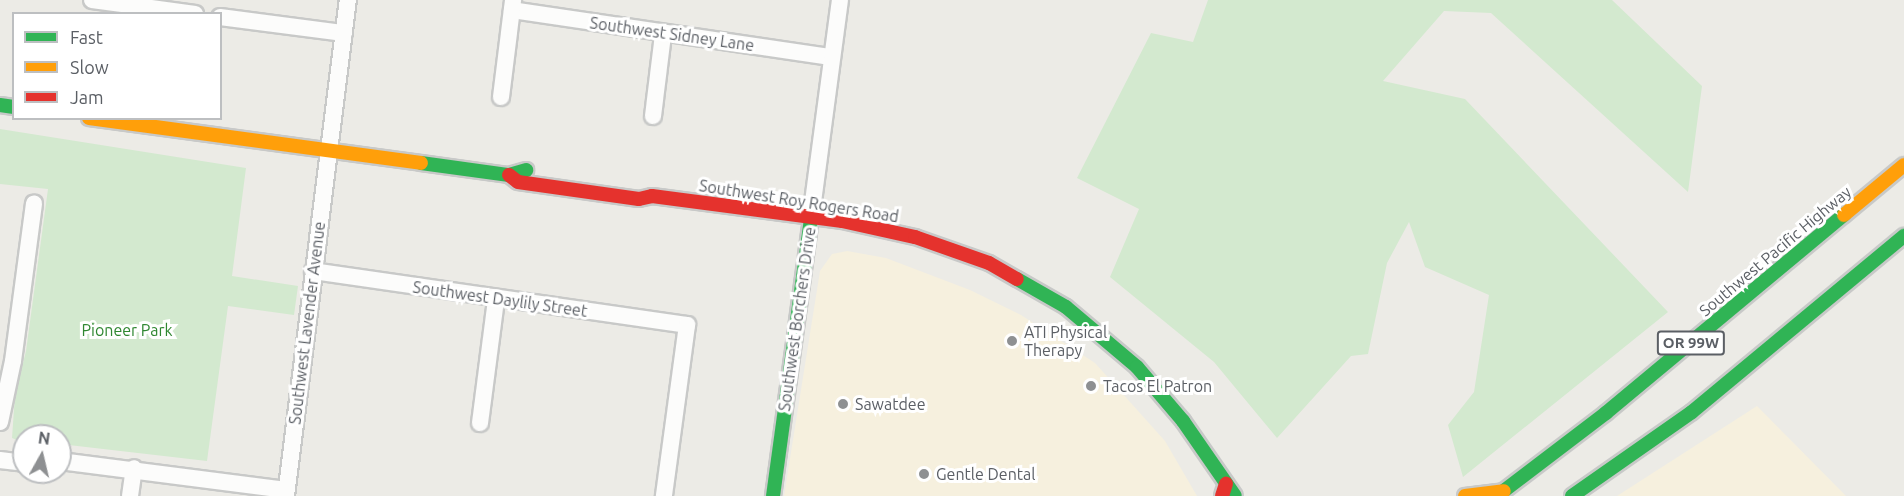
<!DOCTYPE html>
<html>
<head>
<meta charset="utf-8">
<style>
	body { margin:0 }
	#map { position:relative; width:1904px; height:496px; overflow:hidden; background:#ecebe6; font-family:Ubuntu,sans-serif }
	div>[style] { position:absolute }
	.commercial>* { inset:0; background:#f6f0de }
	.green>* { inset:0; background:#d3e9cf }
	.roads { filter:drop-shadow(2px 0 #c8c9c8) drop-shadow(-2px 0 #c8c9c8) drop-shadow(0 2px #c8c9c8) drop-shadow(0 -2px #c8c9c8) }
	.street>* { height:16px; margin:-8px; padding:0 8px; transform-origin:8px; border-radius:8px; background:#fcfcfb }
	.fast>* { height:14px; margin:-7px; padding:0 7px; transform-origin:7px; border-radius:7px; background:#30b455 }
	.slow>* { height:14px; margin:-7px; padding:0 7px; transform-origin:7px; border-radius:7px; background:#ff9f0a }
	.jam>* { height:14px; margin:-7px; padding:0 7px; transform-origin:7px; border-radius:7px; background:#e5322d }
	.dots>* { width:16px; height:16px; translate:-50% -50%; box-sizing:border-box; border:3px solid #fff; border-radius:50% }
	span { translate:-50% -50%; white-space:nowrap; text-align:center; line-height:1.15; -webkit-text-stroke:6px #fff; paint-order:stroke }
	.shield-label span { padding:2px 4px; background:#fff; border:2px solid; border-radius:4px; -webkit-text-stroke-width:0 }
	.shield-label { font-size:15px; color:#5b5f65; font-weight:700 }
	.street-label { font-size:16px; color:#5b5f65 }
	.park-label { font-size:16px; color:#2f8731 }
	.poi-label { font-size:16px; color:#5b5f65 }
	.left { translate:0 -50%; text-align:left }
	.legend { position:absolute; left:12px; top:12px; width:210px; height:108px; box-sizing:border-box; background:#fff; border:2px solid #bdbfc1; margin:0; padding:8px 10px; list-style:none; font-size:18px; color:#5b5f65 }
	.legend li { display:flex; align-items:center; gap:12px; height:30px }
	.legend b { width:30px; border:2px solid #bdbfc1 }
	.north { position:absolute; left:12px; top:424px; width:60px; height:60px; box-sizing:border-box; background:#fff; border:2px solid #bdbfc1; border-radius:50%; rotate:8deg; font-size:16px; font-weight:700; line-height:24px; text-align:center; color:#5b5f65 }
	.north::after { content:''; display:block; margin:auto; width:21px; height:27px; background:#8e9092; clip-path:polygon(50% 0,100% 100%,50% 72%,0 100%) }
</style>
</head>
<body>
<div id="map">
	<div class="commercial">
		<i style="clip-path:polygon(847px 251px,886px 258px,970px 290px,1021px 315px,1095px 363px,1165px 441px,1197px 496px,784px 496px,820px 271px,832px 254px)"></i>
		<i style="clip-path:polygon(1757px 406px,1846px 496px,1617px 496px)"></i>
	</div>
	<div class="green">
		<i style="clip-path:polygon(1208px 0,1612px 0,1702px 86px,1688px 192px,1491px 13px,1444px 11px,1383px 81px,1465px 99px,1668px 312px,1463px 477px,1448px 425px,1474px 392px,1489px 295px,1425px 267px,1409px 222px,1387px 263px,1368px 354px,1351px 356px,1277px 438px,1214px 362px,1110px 277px,1139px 209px,1077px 178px,1151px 33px,1193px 42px)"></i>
		<i style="clip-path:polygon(0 129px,246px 168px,232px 276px,298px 286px,294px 315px,228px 306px,207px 461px,60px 444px,60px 436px,24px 436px,24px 443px,12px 438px,15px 395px,26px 351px,48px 189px,0 184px)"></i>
	</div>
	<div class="roads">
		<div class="street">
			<i style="left:92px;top:0;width:104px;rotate:7.7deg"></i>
			<i style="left:512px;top:10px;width:323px;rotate:8.4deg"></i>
			<i style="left:220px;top:17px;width:125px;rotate:7.4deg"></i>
			<i style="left:501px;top:97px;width:98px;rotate:-82.9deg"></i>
			<i style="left:653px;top:116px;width:83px;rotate:-83deg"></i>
			<i style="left:811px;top:217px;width:219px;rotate:-82.4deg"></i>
			<i style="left:313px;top:271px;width:378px;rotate:8.2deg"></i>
			<i style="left:687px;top:325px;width:173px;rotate:97.7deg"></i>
			<i style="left:0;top:422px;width:62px;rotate:-78deg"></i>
			<i style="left:13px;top:361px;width:159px;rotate:-82.4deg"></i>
			<i style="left:480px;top:423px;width:125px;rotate:-82.6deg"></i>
			<i style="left:0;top:460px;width:24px;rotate:7deg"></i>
			<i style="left:60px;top:461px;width:228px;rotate:7.3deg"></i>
			<i style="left:130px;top:496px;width:28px;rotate:-82deg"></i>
			<i style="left:286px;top:496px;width:500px;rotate:-82.9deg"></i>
		</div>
		<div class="fast">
			<i style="left:0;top:105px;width:14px;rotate:8deg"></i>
			<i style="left:421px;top:163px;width:89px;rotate:7.8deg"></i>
			<i style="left:509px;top:175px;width:18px;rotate:-16deg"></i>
			<i style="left:1017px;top:279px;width:56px;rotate:29.7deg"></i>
			<i style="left:1066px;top:307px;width:93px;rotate:40.2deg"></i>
			<i style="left:1137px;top:367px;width:71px;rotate:49.6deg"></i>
			<i style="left:1183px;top:421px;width:91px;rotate:55.3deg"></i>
			<i style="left:773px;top:496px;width:282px;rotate:-82.2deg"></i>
			<i style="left:1497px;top:496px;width:137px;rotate:-37.3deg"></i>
			<i style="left:1606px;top:413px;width:310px;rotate:-39.8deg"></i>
			<i style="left:1572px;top:496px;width:146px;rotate:-35deg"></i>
			<i style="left:1692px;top:412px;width:276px;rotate:-39.7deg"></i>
		</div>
		<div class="slow">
			<i style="left:89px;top:118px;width:335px;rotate:7.7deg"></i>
			<i style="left:1844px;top:215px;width:78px;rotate:-39.8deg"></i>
			<i style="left:1465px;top:496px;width:39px;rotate:-7deg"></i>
		</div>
		<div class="jam">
			<i style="left:509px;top:175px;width:11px;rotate:38deg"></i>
			<i style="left:518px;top:182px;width:122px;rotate:8deg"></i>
			<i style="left:639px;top:199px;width:13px;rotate:-13deg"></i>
			<i style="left:652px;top:196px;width:192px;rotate:7.5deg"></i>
			<i style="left:842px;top:221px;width:75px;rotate:12.4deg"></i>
			<i style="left:915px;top:237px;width:78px;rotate:19.4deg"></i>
			<i style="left:989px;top:263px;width:32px;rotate:30deg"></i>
			<i style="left:1222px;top:496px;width:13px;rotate:-72deg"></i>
		</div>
	</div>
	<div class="dots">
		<i style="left:1012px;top:341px;background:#8e9092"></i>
		<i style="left:1091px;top:386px;background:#8e9092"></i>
		<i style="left:843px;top:404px;background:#8e9092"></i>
		<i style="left:924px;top:474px;background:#8e9092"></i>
	</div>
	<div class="shield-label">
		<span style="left:1691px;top:343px">OR 99W</span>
	</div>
	<div class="street-label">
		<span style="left:672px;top:34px;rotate:8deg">Southwest Sidney Lane</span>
		<span style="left:799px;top:201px;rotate:9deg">Southwest Roy Rogers Road</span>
		<span style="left:1775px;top:251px;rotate:-40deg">Southwest Pacific Highway</span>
		<span style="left:500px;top:299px;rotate:8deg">Southwest Daylily Street</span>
		<span style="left:797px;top:319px;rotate:-82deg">Southwest Borchers Drive</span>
		<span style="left:307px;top:323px;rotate:-83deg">Southwest Lavender Avenue</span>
	</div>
	<div class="park-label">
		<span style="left:127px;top:330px">Pioneer Park</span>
	</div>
	<div class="poi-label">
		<span class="left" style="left:1024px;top:341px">ATI Physical<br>Therapy</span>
		<span class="left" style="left:1103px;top:386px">Tacos El Patron</span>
		<span class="left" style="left:855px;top:404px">Sawatdee</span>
		<span class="left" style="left:936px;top:474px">Gentle Dental</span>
	</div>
	<ul class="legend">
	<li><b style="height:8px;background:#30b455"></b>Fast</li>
	<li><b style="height:8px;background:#ff9f0a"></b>Slow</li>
	<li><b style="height:8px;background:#e5322d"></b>Jam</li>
	</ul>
	<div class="north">N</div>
</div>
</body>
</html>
